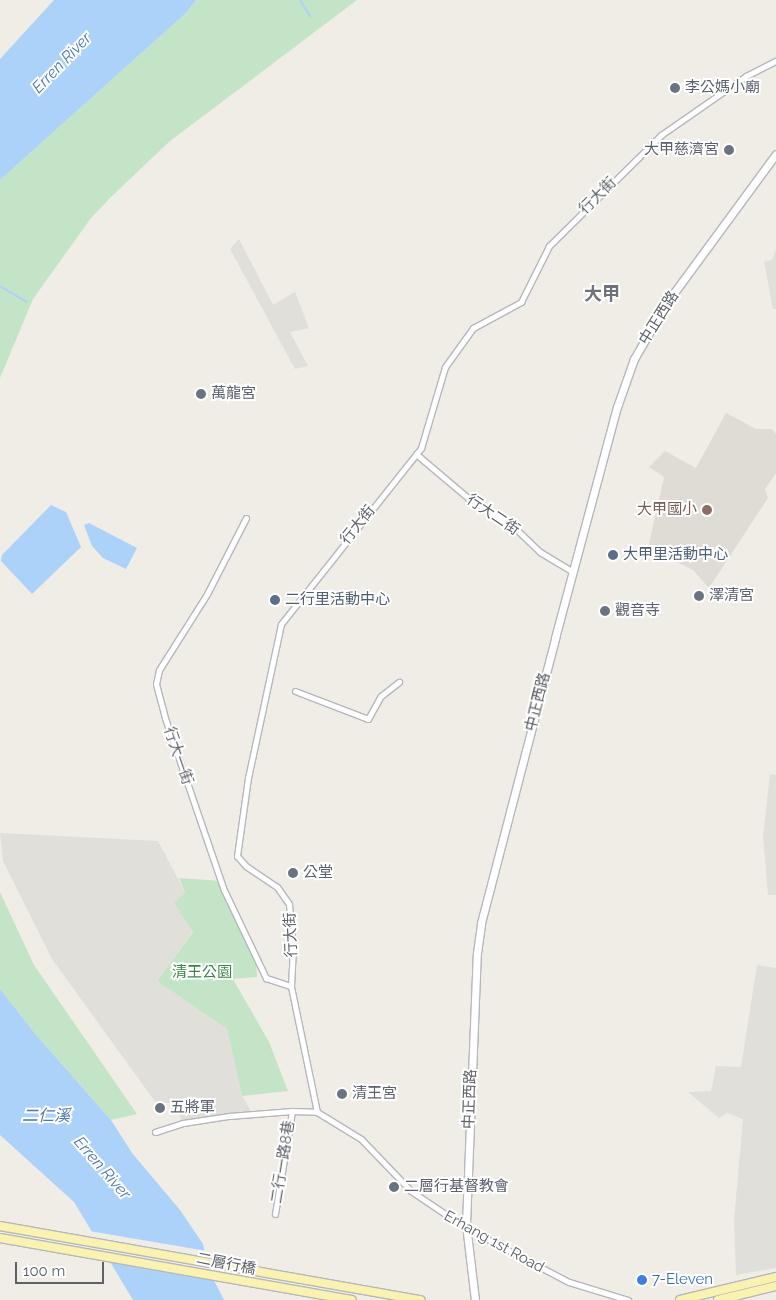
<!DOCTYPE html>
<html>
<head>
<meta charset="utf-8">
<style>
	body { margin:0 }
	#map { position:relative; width:776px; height:1300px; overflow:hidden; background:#efede6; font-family:Raleway,"Noto Sans TC",sans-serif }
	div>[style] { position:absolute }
	.industrial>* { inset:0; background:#e0dfda }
	.education>* { inset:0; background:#dedcd4 }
	.green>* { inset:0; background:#c4e4c7 }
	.water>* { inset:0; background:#acd2f9 }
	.pier>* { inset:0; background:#efede6 }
	.stream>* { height:2px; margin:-1px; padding:0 1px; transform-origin:1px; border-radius:1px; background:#acd2f9 }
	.roads { filter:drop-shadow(1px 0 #b6b7bb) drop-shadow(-1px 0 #b6b7bb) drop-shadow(0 1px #b6b7bb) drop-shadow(0 -1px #b6b7bb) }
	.street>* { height:5px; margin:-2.5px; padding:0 2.5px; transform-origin:2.5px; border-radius:2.5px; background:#fff }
	.secondary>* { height:7px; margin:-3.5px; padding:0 3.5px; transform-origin:3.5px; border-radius:3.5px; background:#fff }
	.primary>* { height:8px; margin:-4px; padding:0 4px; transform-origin:4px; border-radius:4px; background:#f9f2b0 }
	.dots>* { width:14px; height:14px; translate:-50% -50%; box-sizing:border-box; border:2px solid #fff; border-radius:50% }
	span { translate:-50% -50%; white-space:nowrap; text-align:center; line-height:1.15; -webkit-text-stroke:4px #fff; paint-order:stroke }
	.worship-label { font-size:15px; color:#5b616d }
	.left { translate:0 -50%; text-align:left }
	.right { translate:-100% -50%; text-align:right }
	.street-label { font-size:15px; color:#5d6065 }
	.education-label { font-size:15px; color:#785e54 }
	.service-label { font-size:15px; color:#4e5e75 }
	.park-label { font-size:15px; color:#3d8545 }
	.shop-label { font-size:15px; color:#366cbe }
	.water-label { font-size:16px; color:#4c77b2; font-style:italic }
	.quarter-label { font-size:18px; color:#6f7277; font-weight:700 }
	.scale { position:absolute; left:15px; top:1262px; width:89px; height:22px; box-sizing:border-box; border:2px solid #5d6065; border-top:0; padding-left:6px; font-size:15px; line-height:18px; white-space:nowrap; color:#5d6065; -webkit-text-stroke:4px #fff; paint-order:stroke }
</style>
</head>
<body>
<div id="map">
	<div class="industrial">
		<i style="clip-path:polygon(239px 239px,273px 305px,295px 292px,309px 328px,290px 332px,308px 366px,295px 369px,230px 249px)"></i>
		<i style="clip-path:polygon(776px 250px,776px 309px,773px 309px,764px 262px,772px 260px)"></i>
		<i style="clip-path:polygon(770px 774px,776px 775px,776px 895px,768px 895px,763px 836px)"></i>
		<i style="clip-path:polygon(0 833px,158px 841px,185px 892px,174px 903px,193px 931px,157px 981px,227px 1029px,242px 1096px,253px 1114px,183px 1123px,173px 1103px,156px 1103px,52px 959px,3px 861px)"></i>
		<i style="clip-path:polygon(757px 965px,776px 968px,776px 1268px,736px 1275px,734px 1220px,743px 1119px,727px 1113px,719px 1118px,688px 1092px,711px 1091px,716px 1066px,741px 1067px)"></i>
	</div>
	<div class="education">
		<i style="clip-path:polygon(726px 413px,756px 429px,772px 429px,776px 434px,776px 473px,765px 489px,768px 498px,709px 588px,693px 570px,675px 561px,646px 557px,664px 477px,649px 467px,665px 451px,696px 468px)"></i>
	</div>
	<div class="green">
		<i style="clip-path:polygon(196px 0,357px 0,170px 141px,111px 197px,91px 218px,33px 299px,0 378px,0 180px,186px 13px)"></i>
		<i style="clip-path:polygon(179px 878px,221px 881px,256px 957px,257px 977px,233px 979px,269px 1042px,288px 1091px,242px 1096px,227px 1029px,157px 981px,193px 932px,174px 903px,185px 892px)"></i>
		<i style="clip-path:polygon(0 892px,34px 965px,137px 1114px,111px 1120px,37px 1036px,0 989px)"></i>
	</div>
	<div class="water">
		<i style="clip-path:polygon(54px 0,196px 0,186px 13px,0 180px,0 59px)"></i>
		<i style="clip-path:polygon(51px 505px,66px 512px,81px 547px,32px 594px,1px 561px,2px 555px)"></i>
		<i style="clip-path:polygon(89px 523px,137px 548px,126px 569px,103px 558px,92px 546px,84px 525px)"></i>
		<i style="clip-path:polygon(0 989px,37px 1036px,111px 1120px,132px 1153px,180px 1210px,203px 1244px,209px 1271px,224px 1300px,133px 1300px,74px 1202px,0 1135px)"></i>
	</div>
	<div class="pier">
		<i style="clip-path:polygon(89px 1231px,207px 1251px,217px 1281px,108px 1262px)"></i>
	</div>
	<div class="stream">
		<i style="left:300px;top:0;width:19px;rotate:58deg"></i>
		<i style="left:0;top:286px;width:31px;rotate:31deg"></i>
	</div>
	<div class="roads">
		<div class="street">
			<i style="left:416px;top:454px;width:68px;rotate:40.2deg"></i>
			<i style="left:468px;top:498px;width:56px;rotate:32.6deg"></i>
			<i style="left:515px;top:528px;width:35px;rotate:44deg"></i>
			<i style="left:540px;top:552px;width:39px;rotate:31deg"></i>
			<i style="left:246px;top:518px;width:85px;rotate:117.2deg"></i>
			<i style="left:207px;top:594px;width:90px;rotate:122.3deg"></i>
			<i style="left:159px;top:670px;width:14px;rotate:102deg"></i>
			<i style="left:156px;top:684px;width:35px;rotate:75deg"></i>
			<i style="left:165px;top:718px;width:182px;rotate:71.1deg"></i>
			<i style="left:224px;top:890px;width:98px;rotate:64.5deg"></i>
			<i style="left:266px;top:978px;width:26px;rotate:18deg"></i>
			<i style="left:295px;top:691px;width:78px;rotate:21deg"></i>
			<i style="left:368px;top:719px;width:26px;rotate:-61deg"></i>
			<i style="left:381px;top:696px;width:23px;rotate:-38deg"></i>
			<i style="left:317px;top:1112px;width:129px;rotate:-101.7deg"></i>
			<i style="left:291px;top:986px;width:37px;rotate:-87deg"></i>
			<i style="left:293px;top:949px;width:45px;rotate:-95.1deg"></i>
			<i style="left:289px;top:904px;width:21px;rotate:-125deg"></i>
			<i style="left:277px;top:887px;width:37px;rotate:-146deg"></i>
			<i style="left:246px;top:866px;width:13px;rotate:-132deg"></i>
			<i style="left:237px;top:856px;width:79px;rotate:-82deg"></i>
			<i style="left:248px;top:778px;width:157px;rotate:-77.9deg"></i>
			<i style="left:281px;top:624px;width:225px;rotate:-51.5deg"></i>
			<i style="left:421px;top:448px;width:84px;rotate:-73.5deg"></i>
			<i style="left:445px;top:367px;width:48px;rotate:-54.3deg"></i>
			<i style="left:473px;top:328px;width:55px;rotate:-28.4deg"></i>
			<i style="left:521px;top:302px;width:63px;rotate:-63.4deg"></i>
			<i style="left:549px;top:246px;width:158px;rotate:-44.7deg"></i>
			<i style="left:661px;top:135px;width:103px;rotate:-34.8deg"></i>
			<i style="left:746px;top:76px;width:34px;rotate:-27deg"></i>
			<i style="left:155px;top:1132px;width:29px;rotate:-18deg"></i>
			<i style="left:183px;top:1123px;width:47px;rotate:-8.7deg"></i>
			<i style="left:229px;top:1116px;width:63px;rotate:-4.5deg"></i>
			<i style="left:292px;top:1111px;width:25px;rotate:2deg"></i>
			<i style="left:317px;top:1112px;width:52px;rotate:31.5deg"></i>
			<i style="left:361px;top:1139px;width:72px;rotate:46.1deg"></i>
			<i style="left:411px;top:1191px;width:66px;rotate:33.9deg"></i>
			<i style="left:466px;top:1228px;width:116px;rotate:27.7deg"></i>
			<i style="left:569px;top:1282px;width:62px;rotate:17deg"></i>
			<i style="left:275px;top:1214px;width:104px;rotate:-80.6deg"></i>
		</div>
		<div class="secondary">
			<i style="left:475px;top:1300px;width:77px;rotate:-96.8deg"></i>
			<i style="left:466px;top:1224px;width:271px;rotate:-87.7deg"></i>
			<i style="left:477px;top:953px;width:30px;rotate:-82deg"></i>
			<i style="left:481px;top:923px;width:294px;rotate:-75.4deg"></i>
			<i style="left:555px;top:638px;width:239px;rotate:-75deg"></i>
			<i style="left:617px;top:407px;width:51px;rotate:-70.5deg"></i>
			<i style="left:634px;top:359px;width:62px;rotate:-60.1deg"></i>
			<i style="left:665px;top:305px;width:187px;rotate:-53.7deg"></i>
		</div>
		<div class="primary">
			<i style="left:0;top:1226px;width:427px;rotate:10deg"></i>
			<i style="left:0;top:1238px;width:357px;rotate:10deg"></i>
			<i style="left:680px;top:1300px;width:99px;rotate:-13.5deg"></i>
			<i style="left:718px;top:1300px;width:60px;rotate:-13.6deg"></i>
		</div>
	</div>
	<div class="dots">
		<i style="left:675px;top:88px;background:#6b7280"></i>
		<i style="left:729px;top:150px;background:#6b7280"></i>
		<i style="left:201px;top:394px;background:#6b7280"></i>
		<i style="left:707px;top:510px;background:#8d6e63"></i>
		<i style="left:613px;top:555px;background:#5c6f8a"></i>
		<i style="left:699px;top:596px;background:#6b7280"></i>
		<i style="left:275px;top:600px;background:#5c6f8a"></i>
		<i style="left:605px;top:611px;background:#6b7280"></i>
		<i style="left:293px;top:873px;background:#6b7280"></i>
		<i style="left:342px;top:1094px;background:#6b7280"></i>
		<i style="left:160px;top:1108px;background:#6b7280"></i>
		<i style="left:394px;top:1187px;background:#6b7280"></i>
		<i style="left:642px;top:1280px;background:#3f7fe0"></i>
	</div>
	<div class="worship-label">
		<span class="left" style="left:685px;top:88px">李公媽小廟</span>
		<span class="right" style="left:719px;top:150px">大甲慈濟宮</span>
		<span class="left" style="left:211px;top:394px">萬龍宮</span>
		<span class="left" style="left:709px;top:596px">澤清宮</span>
		<span class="left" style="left:615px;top:611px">觀音寺</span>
		<span class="left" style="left:303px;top:873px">公堂</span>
		<span class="left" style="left:352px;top:1094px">清王宮</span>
		<span class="left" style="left:170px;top:1108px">五將軍</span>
		<span class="left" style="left:404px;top:1187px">二層行基督教會</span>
	</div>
	<div class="street-label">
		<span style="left:598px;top:196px;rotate:-45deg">行大街</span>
		<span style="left:659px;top:318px;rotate:-58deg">中正西路</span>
		<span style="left:493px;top:515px;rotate:34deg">行大二街</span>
		<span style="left:358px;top:525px;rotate:-51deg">行大街</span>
		<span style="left:538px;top:702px;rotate:-76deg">中正西路</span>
		<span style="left:178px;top:756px;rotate:71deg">行大一街</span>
		<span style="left:291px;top:935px;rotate:-92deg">行大街</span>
		<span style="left:470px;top:1099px;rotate:-88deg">中正西路</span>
		<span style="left:283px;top:1162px;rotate:-81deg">二行一路8巷</span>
		<span style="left:494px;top:1242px;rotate:29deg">Erhang 1st Road</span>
		<span style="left:226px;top:1264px;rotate:11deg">二層行橋</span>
	</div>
	<div class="education-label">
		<span class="right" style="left:697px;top:510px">大甲國小</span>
	</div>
	<div class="service-label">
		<span class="left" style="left:623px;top:555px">大甲里活動中心</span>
		<span class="left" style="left:285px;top:600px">二行里活動中心</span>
	</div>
	<div class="park-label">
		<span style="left:202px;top:973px">清王公園</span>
	</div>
	<div class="shop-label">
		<span class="left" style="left:652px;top:1280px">7-Eleven</span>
	</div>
	<div class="water-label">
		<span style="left:62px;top:63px;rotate:-46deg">Erren River</span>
		<span style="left:46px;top:1116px">二仁溪</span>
		<span style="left:102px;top:1168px;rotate:49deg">Erren River</span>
	</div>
	<div class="quarter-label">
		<span style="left:602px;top:294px">大甲</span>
	</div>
	<div class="scale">100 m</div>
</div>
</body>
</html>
